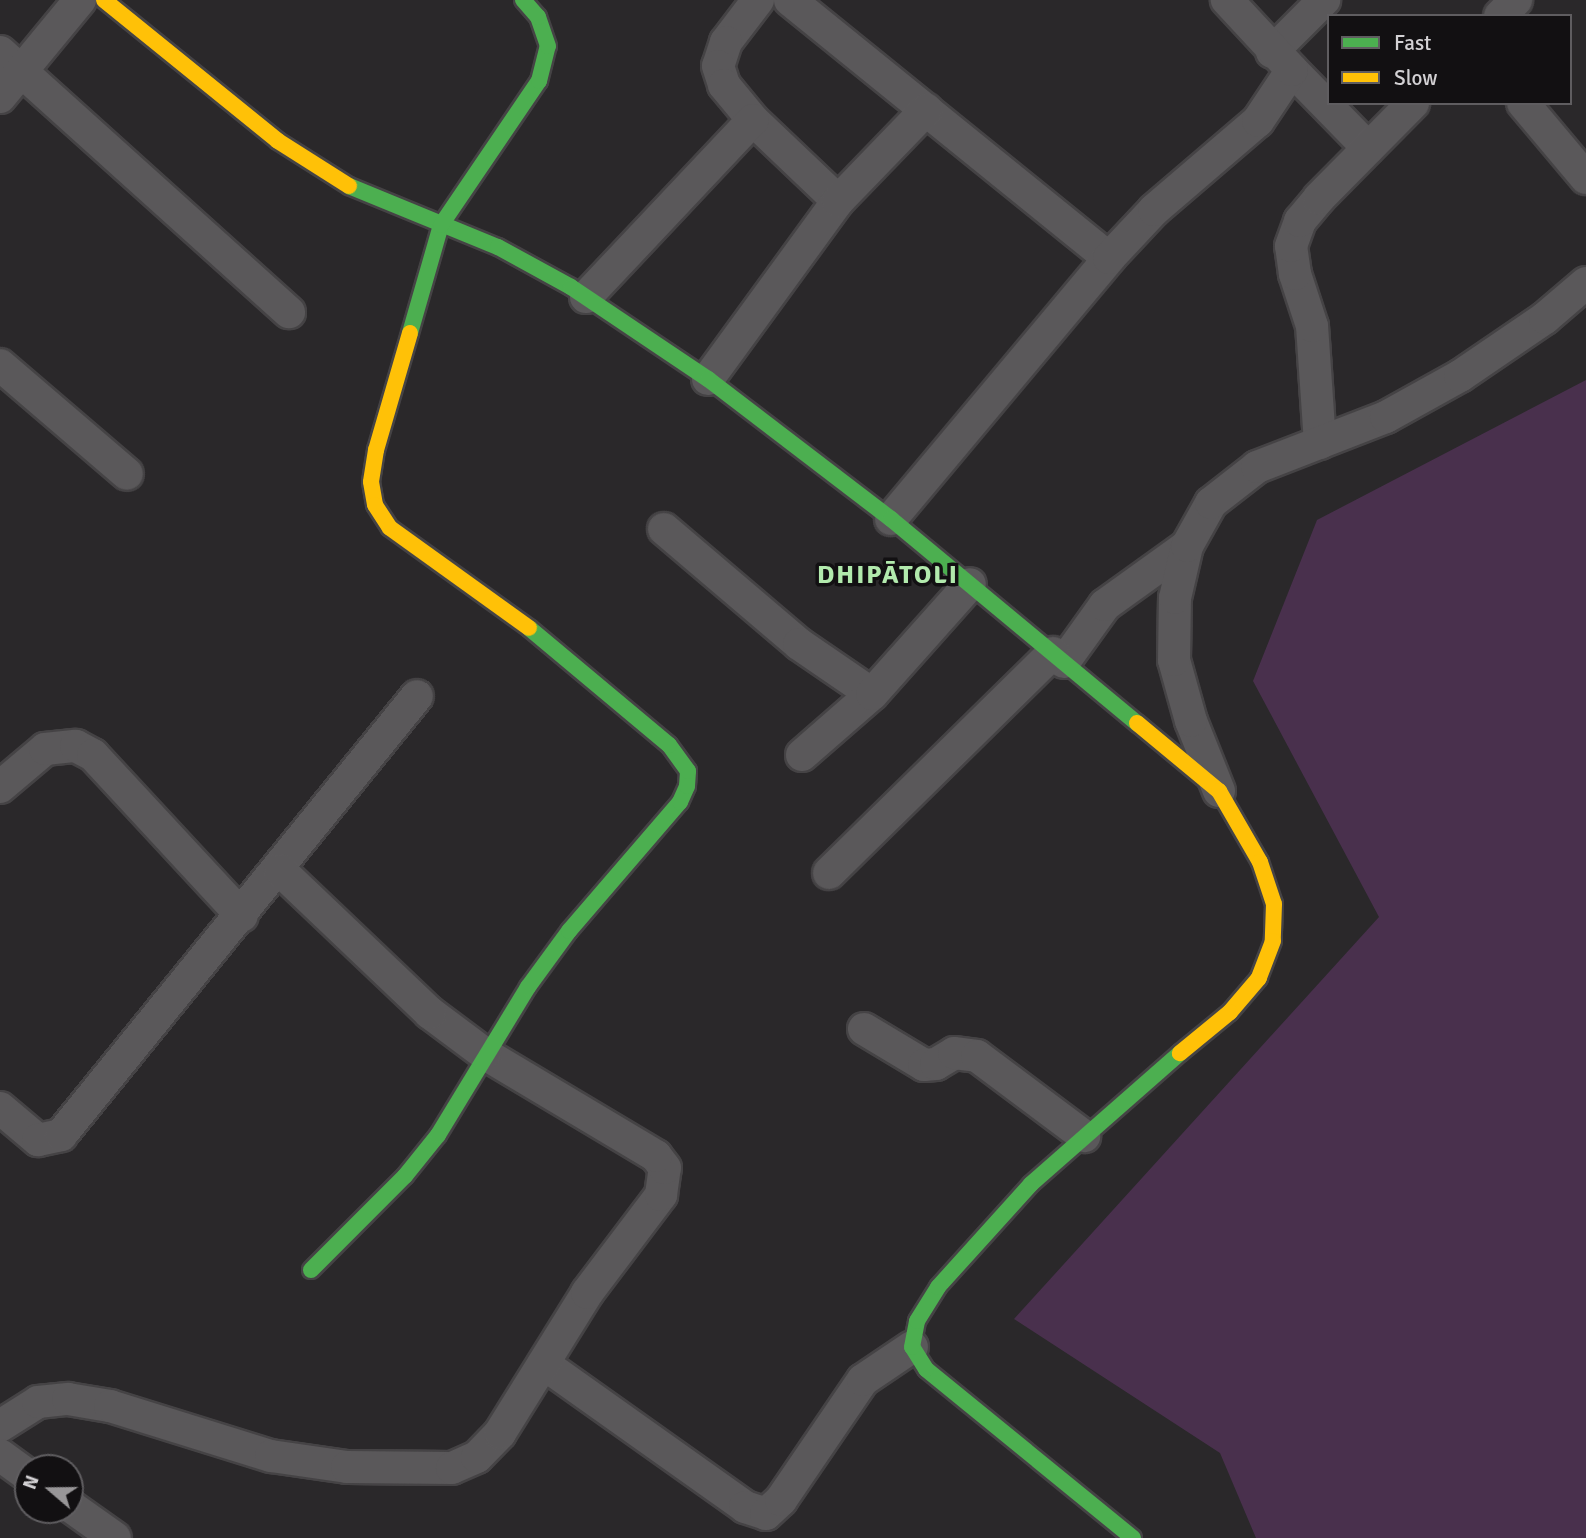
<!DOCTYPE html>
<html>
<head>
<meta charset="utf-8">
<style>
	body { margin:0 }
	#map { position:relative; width:1586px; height:1538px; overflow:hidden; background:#2a282a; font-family:Signika,sans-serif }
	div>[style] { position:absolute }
	.green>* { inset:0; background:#49304d }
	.roads { filter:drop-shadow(2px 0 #454345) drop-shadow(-2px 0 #454345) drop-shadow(0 2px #454345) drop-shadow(0 -2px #454345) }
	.street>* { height:32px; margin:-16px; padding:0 16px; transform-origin:16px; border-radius:16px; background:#5a585a }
	.fast>* { height:16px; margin:-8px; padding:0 8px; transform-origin:8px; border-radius:8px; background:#4caf50 }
	.slow>* { height:16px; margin:-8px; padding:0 8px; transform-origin:8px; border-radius:8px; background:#ffc107 }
	span { translate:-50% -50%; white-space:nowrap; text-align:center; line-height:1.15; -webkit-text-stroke:7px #121012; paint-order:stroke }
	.district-label { font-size:26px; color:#b2eaad; font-weight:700; letter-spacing:2px }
	.legend { position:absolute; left:1327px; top:14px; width:245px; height:91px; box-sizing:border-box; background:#121012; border:2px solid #5f5d60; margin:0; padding:9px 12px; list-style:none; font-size:21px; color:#d3d1d4 }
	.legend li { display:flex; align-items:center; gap:14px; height:35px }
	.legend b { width:35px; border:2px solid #5f5d60 }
	.north { position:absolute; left:14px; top:1454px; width:70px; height:70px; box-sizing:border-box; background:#121012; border:2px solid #5f5d60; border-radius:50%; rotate:290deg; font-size:19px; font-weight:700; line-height:28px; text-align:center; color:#d3d1d4 }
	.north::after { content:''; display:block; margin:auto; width:24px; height:32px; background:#989698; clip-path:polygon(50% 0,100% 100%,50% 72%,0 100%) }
</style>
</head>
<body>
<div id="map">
	<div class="green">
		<i style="clip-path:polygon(1586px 380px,1586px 1538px,1256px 1538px,1220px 1453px,1014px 1319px,1379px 917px,1253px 681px,1317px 520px)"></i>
	</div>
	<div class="roads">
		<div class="street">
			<i style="left:758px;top:0;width:53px;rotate:127.3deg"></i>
			<i style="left:726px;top:42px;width:25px;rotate:108deg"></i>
			<i style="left:718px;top:66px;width:20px;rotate:72deg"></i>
			<i style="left:724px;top:85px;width:45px;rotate:50.4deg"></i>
			<i style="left:753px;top:120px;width:117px;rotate:43.6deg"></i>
			<i style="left:790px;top:0;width:410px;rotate:39deg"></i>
			<i style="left:1500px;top:16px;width:23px;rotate:-45deg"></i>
			<i style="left:0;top:52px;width:389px;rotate:42deg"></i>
			<i style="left:1272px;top:52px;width:74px;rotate:-45deg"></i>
			<i style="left:1292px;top:70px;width:109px;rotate:45.7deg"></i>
			<i style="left:0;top:97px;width:126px;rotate:-50.5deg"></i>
			<i style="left:1523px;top:103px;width:98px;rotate:50deg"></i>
			<i style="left:586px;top:297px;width:243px;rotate:-46.7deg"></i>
			<i style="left:0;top:365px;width:167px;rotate:40.6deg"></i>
			<i style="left:708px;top:379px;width:220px;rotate:-53.9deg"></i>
			<i style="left:838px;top:201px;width:127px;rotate:-46deg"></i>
			<i style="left:1320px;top:443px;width:117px;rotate:-93.9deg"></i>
			<i style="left:1312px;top:326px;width:55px;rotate:-108.1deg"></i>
			<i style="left:1295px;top:274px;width:28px;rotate:-98deg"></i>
			<i style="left:1291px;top:246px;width:27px;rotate:-70deg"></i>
			<i style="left:1300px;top:221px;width:30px;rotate:-50deg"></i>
			<i style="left:1319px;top:198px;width:134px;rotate:-45.3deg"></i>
			<i style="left:891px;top:519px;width:340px;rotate:-50.1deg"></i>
			<i style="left:1109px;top:258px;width:66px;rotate:-46.8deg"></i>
			<i style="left:1154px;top:210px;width:137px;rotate:-40.6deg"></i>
			<i style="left:1258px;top:121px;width:61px;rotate:-56.3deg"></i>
			<i style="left:1292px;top:70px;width:96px;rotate:-132.9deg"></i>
			<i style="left:664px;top:529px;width:177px;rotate:40.4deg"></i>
			<i style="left:799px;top:644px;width:88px;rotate:34.4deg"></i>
			<i style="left:1064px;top:662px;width:70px;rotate:-54.3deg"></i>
			<i style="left:1105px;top:605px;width:101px;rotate:-35.7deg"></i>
			<i style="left:802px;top:755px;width:93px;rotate:-41.1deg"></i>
			<i style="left:872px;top:694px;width:147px;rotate:-48.3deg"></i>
			<i style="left:0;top:787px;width:59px;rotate:-40.2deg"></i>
			<i style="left:45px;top:749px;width:31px;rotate:-6deg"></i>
			<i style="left:76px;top:746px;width:19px;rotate:28deg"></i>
			<i style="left:93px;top:755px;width:219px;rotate:47.2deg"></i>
			<i style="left:1219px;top:791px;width:75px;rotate:-111.8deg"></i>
			<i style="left:1191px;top:721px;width:63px;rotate:-105.6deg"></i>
			<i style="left:1174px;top:660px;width:62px;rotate:-89.1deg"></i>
			<i style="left:1175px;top:598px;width:53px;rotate:-77deg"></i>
			<i style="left:1187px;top:546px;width:49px;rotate:-60.8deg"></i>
			<i style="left:1211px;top:503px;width:58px;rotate:-38deg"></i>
			<i style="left:1257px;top:467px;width:138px;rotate:-21.2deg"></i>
			<i style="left:1386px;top:417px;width:85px;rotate:-29deg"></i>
			<i style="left:1460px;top:376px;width:103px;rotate:-34.3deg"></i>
			<i style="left:1545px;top:318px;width:54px;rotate:-40.5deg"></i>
			<i style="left:829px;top:873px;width:314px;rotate:-44.5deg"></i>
			<i style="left:864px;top:1029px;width:70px;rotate:31deg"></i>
			<i style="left:924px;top:1065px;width:12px;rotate:-5deg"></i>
			<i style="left:936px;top:1064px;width:21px;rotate:-31deg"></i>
			<i style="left:954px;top:1053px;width:23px;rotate:7deg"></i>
			<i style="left:977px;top:1056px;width:134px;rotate:36.8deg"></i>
			<i style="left:0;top:1108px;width:50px;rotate:40.1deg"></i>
			<i style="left:38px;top:1140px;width:24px;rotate:-12deg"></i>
			<i style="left:61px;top:1135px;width:565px;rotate:-50.96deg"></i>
			<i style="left:544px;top:1364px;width:247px;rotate:35.4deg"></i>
			<i style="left:745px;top:1507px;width:22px;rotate:18deg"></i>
			<i style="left:766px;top:1514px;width:21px;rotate:-43deg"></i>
			<i style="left:781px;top:1500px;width:145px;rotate:-55.7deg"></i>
			<i style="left:863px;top:1380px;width:59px;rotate:-34deg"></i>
			<i style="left:0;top:1426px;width:45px;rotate:-32.3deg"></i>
			<i style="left:38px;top:1402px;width:30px;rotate:-6deg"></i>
			<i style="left:68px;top:1399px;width:43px;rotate:9.5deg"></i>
			<i style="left:110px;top:1406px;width:169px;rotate:17.3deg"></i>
			<i style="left:271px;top:1456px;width:77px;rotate:8.2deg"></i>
			<i style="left:347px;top:1467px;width:105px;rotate:0.5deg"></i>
			<i style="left:452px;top:1468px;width:27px;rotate:-24deg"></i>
			<i style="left:477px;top:1457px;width:33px;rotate:-46deg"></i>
			<i style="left:500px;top:1433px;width:165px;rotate:-58.1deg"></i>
			<i style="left:587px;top:1293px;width:123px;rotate:-52.9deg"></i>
			<i style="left:661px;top:1195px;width:27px;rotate:-82deg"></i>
			<i style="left:665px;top:1168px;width:15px;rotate:-127deg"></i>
			<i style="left:656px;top:1156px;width:199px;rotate:-149.2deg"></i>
			<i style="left:485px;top:1054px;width:69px;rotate:-143.3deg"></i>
			<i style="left:430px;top:1013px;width:207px;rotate:-136.4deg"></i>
			<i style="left:0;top:1455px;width:34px;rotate:36deg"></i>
			<i style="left:70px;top:1506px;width:55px;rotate:35.4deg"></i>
		</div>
		<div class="fast">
			<i style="left:349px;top:186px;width:161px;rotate:22.3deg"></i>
			<i style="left:498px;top:247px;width:83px;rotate:28.7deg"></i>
			<i style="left:571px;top:287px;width:165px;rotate:33.9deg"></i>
			<i style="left:708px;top:379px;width:230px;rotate:37.4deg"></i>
			<i style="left:891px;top:519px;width:320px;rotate:39.7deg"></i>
			<i style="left:410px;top:333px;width:112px;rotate:-74deg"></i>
			<i style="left:441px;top:225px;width:174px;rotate:-55.8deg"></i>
			<i style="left:539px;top:81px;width:36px;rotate:-76deg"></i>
			<i style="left:548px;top:46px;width:31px;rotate:-109deg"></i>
			<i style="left:538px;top:17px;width:23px;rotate:-131deg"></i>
			<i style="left:311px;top:1270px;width:133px;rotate:-45deg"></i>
			<i style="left:405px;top:1176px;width:53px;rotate:-51.2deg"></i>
			<i style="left:438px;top:1135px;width:173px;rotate:-58.7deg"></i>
			<i style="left:528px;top:987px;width:69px;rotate:-53.8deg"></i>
			<i style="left:569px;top:931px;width:170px;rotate:-49.3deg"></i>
			<i style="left:680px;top:802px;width:17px;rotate:-66deg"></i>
			<i style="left:687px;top:786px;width:15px;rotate:-86deg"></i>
			<i style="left:688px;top:771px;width:32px;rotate:-126deg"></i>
			<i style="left:669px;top:745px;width:182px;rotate:-140.1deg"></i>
			<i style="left:1133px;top:1538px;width:267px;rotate:-140.8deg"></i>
			<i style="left:926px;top:1369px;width:26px;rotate:-122deg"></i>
			<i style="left:912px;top:1347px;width:26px;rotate:-79deg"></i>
			<i style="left:917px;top:1321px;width:40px;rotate:-58deg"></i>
			<i style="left:938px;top:1287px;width:139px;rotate:-47.9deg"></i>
			<i style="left:1031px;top:1184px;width:198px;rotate:-41.3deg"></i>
		</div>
		<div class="slow">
			<i style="left:104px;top:0;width:224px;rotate:39deg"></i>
			<i style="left:278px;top:141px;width:84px;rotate:32.4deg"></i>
			<i style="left:410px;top:333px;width:122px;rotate:106.2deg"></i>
			<i style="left:376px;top:450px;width:32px;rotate:99deg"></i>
			<i style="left:371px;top:482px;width:23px;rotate:80deg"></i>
			<i style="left:375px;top:505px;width:27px;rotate:57deg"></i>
			<i style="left:390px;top:528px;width:171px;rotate:35.7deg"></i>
			<i style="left:1137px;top:723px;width:107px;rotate:39.7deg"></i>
			<i style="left:1219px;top:791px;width:82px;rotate:60deg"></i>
			<i style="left:1260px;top:862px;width:44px;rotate:71.6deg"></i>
			<i style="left:1274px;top:904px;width:37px;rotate:92deg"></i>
			<i style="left:1273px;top:941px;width:40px;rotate:111deg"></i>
			<i style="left:1259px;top:978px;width:45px;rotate:130.5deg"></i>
			<i style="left:1230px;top:1012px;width:65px;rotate:140.6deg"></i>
		</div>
	</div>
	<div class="district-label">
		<span style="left:888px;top:576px">DHIPĀTOLI</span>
	</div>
	<ul class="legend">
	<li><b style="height:9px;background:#4caf50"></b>Fast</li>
	<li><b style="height:9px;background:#ffc107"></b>Slow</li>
	</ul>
	<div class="north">N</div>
</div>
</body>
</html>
